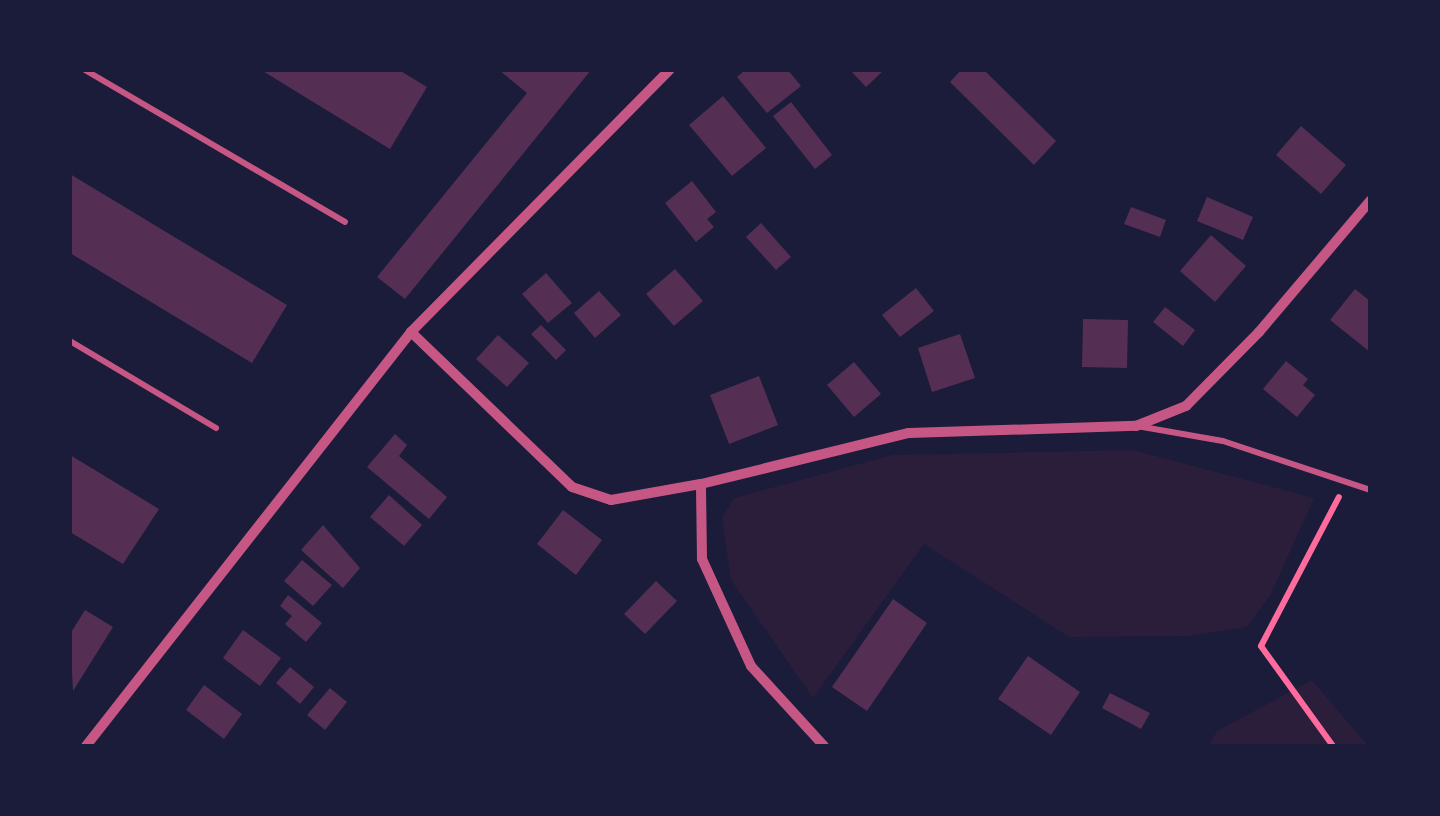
<!DOCTYPE html>
<html>
<head>
<meta charset="utf-8">
<style>
	body { margin:0 }
	#map { position:relative; width:1440px; height:816px; overflow:hidden; background:#1b1b3a; font-family:Montserrat,sans-serif }
	div>[style] { position:absolute }
	.green>* { inset:0; background:#2a1e3b }
	.building>* { inset:0; background:#542f53 }
	.path>* { height:6px; margin:-3px; padding:0 3px; transform-origin:3px; border-radius:3px; background:#ff6b9d }
	.service>* { height:6px; margin:-3px; padding:0 3px; transform-origin:3px; border-radius:3px; background:#c65784 }
	.minor>* { height:10px; margin:-5px; padding:0 5px; transform-origin:5px; border-radius:5px; background:#c65784 }
	span { translate:-50% -50%; white-space:nowrap; text-align:center; line-height:1.15; -webkit-text-stroke:10px #1b1b3a; paint-order:stroke }
	.frame { position:absolute; inset:0; border:72px solid #1b1b3a; pointer-events:none }
</style>
</head>
<body>
<div id="map">
	<div class="green">
		<i style="clip-path:polygon(1133px 450px,1314px 498px,1271px 594px,1247px 627px,1188px 636px,1069px 637px,924px 544px,813px 698px,731px 580px,722px 518px,734px 498px,892px 455px)"></i>
		<i style="clip-path:polygon(1312px 680px,1368px 746px,1208px 746px,1217px 731px)"></i>
	</div>
	<div class="building">
		<i style="clip-path:polygon(261px 70px,399px 70px,427px 87px,390px 149px)"></i>
		<i style="clip-path:polygon(499px 70px,591px 70px,405px 299px,377px 277px,527px 93px)"></i>
		<i style="clip-path:polygon(745px 70px,788px 70px,801px 86px,767px 113px,737px 77px)"></i>
		<i style="clip-path:polygon(850px 70px,884px 70px,866px 87px)"></i>
		<i style="clip-path:polygon(961px 70px,984px 70px,1056px 141px,1034px 165px,950px 82px)"></i>
		<i style="clip-path:polygon(723px 96px,766px 148px,732px 176px,689px 125px)"></i>
		<i style="clip-path:polygon(791px 102px,832px 155px,815px 169px,773px 116px)"></i>
		<i style="clip-path:polygon(1301px 126px,1346px 165px,1321px 194px,1276px 155px)"></i>
		<i style="clip-path:polygon(70px 174px,287px 305px,252px 363px,70px 253px)"></i>
		<i style="clip-path:polygon(692px 181px,716px 212px,707px 219px,714px 227px,696px 242px,665px 203px)"></i>
		<i style="clip-path:polygon(1207px 197px,1253px 217px,1243px 240px,1197px 221px)"></i>
		<i style="clip-path:polygon(1131px 207px,1166px 220px,1160px 237px,1124px 224px)"></i>
		<i style="clip-path:polygon(761px 223px,791px 257px,776px 270px,746px 237px)"></i>
		<i style="clip-path:polygon(1211px 235px,1246px 266px,1215px 302px,1180px 271px)"></i>
		<i style="clip-path:polygon(675px 269px,703px 301px,674px 326px,646px 294px)"></i>
		<i style="clip-path:polygon(546px 273px,572px 303px,548px 323px,522px 294px)"></i>
		<i style="clip-path:polygon(916px 288px,934px 311px,900px 337px,882px 315px)"></i>
		<i style="clip-path:polygon(1355px 289px,1370px 301px,1370px 352px,1330px 320px)"></i>
		<i style="clip-path:polygon(599px 291px,621px 315px,595px 338px,574px 313px)"></i>
		<i style="clip-path:polygon(1165px 307px,1195px 330px,1183px 346px,1153px 322px)"></i>
		<i style="clip-path:polygon(1083px 319px,1128px 320px,1127px 368px,1082px 367px)"></i>
		<i style="clip-path:polygon(541px 325px,566px 350px,556px 360px,531px 334px)"></i>
		<i style="clip-path:polygon(960px 334px,975px 378px,932px 392px,918px 348px)"></i>
		<i style="clip-path:polygon(498px 335px,529px 363px,507px 387px,476px 359px)"></i>
		<i style="clip-path:polygon(1286px 361px,1308px 379px,1303px 385px,1315px 395px,1297px 417px,1263px 389px)"></i>
		<i style="clip-path:polygon(854px 362px,881px 394px,854px 417px,827px 385px)"></i>
		<i style="clip-path:polygon(759px 376px,778px 425px,729px 444px,710px 395px)"></i>
		<i style="clip-path:polygon(395px 434px,407px 445px,399px 456px,447px 497px,429px 519px,367px 467px)"></i>
		<i style="clip-path:polygon(70px 455px,159px 509px,123px 564px,70px 532px)"></i>
		<i style="clip-path:polygon(389px 495px,422px 525px,404px 546px,370px 517px)"></i>
		<i style="clip-path:polygon(563px 510px,602px 540px,576px 575px,537px 544px)"></i>
		<i style="clip-path:polygon(323px 525px,360px 568px,343px 588px,301px 550px)"></i>
		<i style="clip-path:polygon(302px 560px,332px 585px,313px 606px,284px 581px)"></i>
		<i style="clip-path:polygon(656px 581px,677px 601px,645px 634px,624px 614px)"></i>
		<i style="clip-path:polygon(288px 595px,322px 623px,306px 642px,285px 624px,292px 616px,280px 606px)"></i>
		<i style="clip-path:polygon(893px 599px,927px 623px,867px 711px,832px 687px)"></i>
		<i style="clip-path:polygon(85px 610px,113px 627px,73px 691px,70px 634px)"></i>
		<i style="clip-path:polygon(243px 630px,281px 658px,260px 686px,223px 658px)"></i>
		<i style="clip-path:polygon(1028px 656px,1080px 692px,1051px 735px,998px 699px)"></i>
		<i style="clip-path:polygon(290px 667px,314px 687px,300px 704px,276px 683px)"></i>
		<i style="clip-path:polygon(204px 685px,242px 714px,224px 739px,186px 710px)"></i>
		<i style="clip-path:polygon(330px 688px,347px 702px,325px 730px,307px 715px)"></i>
		<i style="clip-path:polygon(1110px 693px,1150px 713px,1141px 729px,1102px 708px)"></i>
	</div>
	<div class="path">
		<i style="left:1333px;top:746px;width:123px;rotate:-125.8deg"></i>
		<i style="left:1261px;top:646px;width:168px;rotate:-62.4deg"></i>
	</div>
	<div class="service">
		<i style="left:85px;top:70px;width:301px;rotate:30.3deg"></i>
		<i style="left:70px;top:341px;width:170px;rotate:30.8deg"></i>
		<i style="left:1137px;top:426px;width:87px;rotate:9.9deg"></i>
		<i style="left:1223px;top:441px;width:155px;rotate:18.4deg"></i>
	</div>
	<div class="minor">
		<i style="left:411px;top:332px;width:223px;rotate:43.9deg"></i>
		<i style="left:572px;top:487px;width:41px;rotate:18.4deg"></i>
		<i style="left:611px;top:500px;width:91px;rotate:-10.1deg"></i>
		<i style="left:86px;top:746px;width:526px;rotate:-51.87deg"></i>
		<i style="left:411px;top:332px;width:368px;rotate:-45.4deg"></i>
		<i style="left:824px;top:746px;width:108px;rotate:-132.4deg"></i>
		<i style="left:751px;top:666px;width:118px;rotate:-114.6deg"></i>
		<i style="left:702px;top:559px;width:75px;rotate:-90.8deg"></i>
		<i style="left:701px;top:484px;width:214px;rotate:-13.8deg"></i>
		<i style="left:909px;top:433px;width:227px;rotate:-1.8deg"></i>
		<i style="left:1136px;top:426px;width:54px;rotate:-21.8deg"></i>
		<i style="left:1186px;top:406px;width:104px;rotate:-45.4deg"></i>
		<i style="left:1259px;top:332px;width:172px;rotate:-49.7deg"></i>
	</div>
	<div class="frame"></div>
</div>
</body>
</html>
